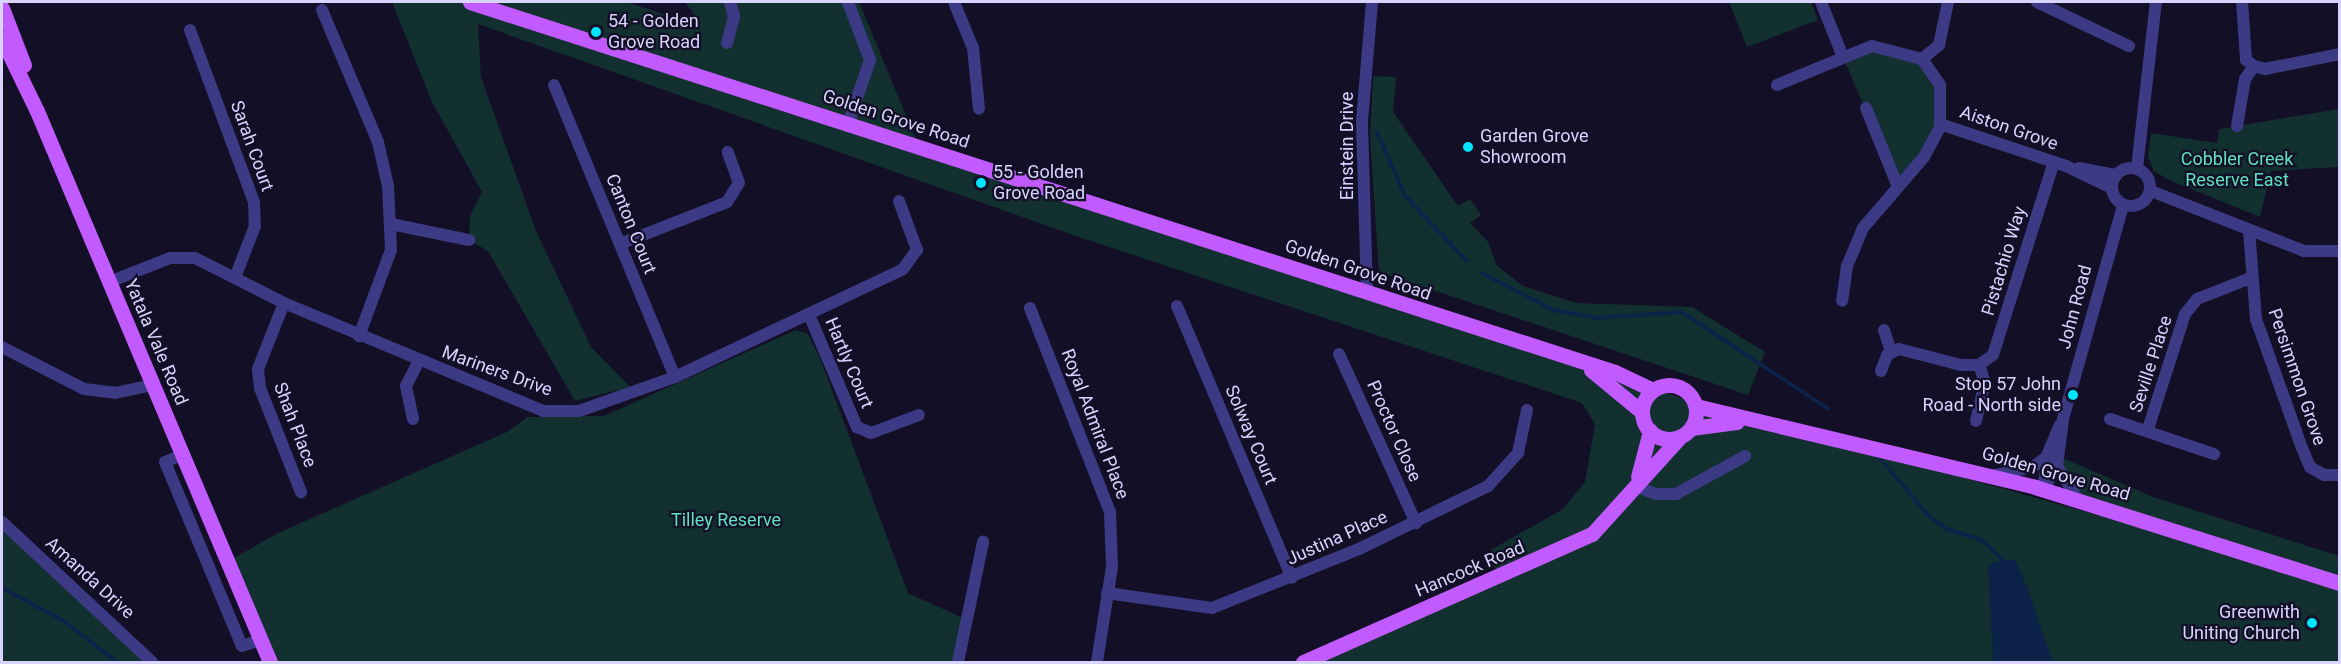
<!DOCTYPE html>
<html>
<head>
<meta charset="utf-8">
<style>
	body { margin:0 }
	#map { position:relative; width:2341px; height:664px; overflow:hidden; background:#130f26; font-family:Roboto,sans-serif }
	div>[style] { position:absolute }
	.green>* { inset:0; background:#12302f }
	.water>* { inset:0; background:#0c2248 }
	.stream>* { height:4px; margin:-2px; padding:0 2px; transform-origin:2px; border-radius:2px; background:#0c2248 }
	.minor>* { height:12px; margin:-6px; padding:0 6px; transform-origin:6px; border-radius:6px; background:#3d3a85 }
	.minor>.ring { margin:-6px; padding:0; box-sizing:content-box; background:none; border:12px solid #3d3a85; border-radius:50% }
	.major>* { height:15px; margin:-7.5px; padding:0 7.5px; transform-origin:7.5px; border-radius:7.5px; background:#c25bff }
	.major>.ring { margin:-7.5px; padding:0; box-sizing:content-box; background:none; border:15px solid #c25bff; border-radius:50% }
	.dots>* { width:16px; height:16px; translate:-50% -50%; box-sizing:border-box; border:3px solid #130f26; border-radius:50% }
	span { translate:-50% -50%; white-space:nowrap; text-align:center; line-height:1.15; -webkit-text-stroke:4.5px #130f26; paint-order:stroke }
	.poi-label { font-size:18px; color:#d9d4ff }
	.left { translate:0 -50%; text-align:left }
	.right { translate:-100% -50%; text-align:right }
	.street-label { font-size:18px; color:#d9d4ff }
	.park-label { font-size:18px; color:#5fe0c0 }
	.frame { position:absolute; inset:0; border:3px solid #d9d4ff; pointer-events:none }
</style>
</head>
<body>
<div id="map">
	<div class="green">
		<i style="clip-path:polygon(392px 2px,626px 2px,689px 22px,693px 13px,685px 2px,859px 2px,919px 147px,1709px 407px,2263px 561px,2078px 499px,2058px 456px,2153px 497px,2339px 556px,2339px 662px,1303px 662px,1498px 577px,1489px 551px,1563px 509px,1585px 482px,1595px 424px,1582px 403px,1079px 237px,478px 24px,481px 77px,536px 231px,591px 347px,630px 387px,575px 401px,488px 251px,469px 240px,470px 216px,482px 192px,432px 102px)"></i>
		<i style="clip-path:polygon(1729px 2px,1811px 2px,1818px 20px,1747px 47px)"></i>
		<i style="clip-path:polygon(1872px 46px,1933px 68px,1940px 127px,1898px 187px,1843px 57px)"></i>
		<i style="clip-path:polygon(1373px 76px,1396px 77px,1393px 112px,1458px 206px,1470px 199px,1481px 215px,1470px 223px,1488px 242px,1497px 266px,1523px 286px,1576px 303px,1692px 307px,1765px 352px,1748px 395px,1379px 272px,1370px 137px)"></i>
		<i style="clip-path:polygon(2339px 109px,2339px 167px,2271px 171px,2260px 217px,2169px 180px,2154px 171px,2148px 157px,2151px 133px,2217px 143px,2219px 129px)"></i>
		<i style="clip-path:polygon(796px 330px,808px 334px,820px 358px,908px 593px,965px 619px,957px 662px,270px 662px,227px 562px,276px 534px,509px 431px,527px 417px,604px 416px)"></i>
		<i style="clip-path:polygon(2px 526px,151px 662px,2px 662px)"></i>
	</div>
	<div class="water">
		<i style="clip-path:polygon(2003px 560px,2015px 560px,2024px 579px,2053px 662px,1993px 662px,1988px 565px)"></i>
	</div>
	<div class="stream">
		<i style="left:1377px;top:132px;width:70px;rotate:66.4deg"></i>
		<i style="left:1405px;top:196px;width:90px;rotate:46.4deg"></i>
		<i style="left:1482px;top:273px;width:80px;rotate:27.5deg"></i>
		<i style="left:1553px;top:310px;width:45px;rotate:10.3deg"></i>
		<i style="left:1597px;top:318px;width:84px;rotate:-4.1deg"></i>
		<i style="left:1681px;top:312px;width:175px;rotate:33.3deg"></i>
		<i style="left:1878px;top:456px;width:79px;rotate:49.6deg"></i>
		<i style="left:1929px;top:516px;width:20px;rotate:37deg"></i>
		<i style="left:1945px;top:528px;width:39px;rotate:18deg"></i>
		<i style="left:1982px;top:540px;width:29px;rotate:44deg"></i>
		<i style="left:2px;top:588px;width:70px;rotate:28deg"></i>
		<i style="left:64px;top:621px;width:67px;rotate:37.7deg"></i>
	</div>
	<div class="minor">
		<i style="left:954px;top:2px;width:50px;rotate:67.6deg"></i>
		<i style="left:973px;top:48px;width:61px;rotate:84.4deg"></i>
		<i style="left:1821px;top:2px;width:59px;rotate:68.2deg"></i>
		<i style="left:2037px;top:2px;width:102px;rotate:25.6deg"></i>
		<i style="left:322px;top:10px;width:143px;rotate:67deg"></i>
		<i style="left:378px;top:142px;width:45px;rotate:77.2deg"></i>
		<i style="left:388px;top:186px;width:64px;rotate:87.3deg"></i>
		<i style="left:391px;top:250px;width:92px;rotate:110.4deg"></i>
		<i style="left:190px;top:30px;width:184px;rotate:69.6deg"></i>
		<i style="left:254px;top:202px;width:24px;rotate:88deg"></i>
		<i style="left:255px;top:226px;width:53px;rotate:111.2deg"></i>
		<i style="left:727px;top:43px;width:28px;rotate:-75deg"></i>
		<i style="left:734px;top:16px;width:15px;rotate:-106deg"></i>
		<i style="left:1922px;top:59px;width:22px;rotate:-39deg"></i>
		<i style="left:1939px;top:45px;width:44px;rotate:-78.2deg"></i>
		<i style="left:2254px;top:66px;width:11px;rotate:15deg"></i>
		<i style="left:2265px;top:69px;width:76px;rotate:-11.3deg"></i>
		<i style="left:554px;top:85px;width:316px;rotate:67.5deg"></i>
		<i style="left:1777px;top:85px;width:103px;rotate:-22.3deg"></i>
		<i style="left:1872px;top:46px;width:52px;rotate:14.6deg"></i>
		<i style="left:1922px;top:59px;width:32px;rotate:55deg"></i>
		<i style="left:1940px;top:85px;width:42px;rotate:90deg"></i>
		<i style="left:1940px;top:127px;width:34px;rotate:118deg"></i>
		<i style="left:1924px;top:157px;width:94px;rotate:130.7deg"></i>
		<i style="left:1863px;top:228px;width:41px;rotate:112.8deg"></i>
		<i style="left:1847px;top:266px;width:35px;rotate:98deg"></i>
		<i style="left:1866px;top:108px;width:85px;rotate:67.9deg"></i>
		<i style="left:848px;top:124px;width:68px;rotate:-71deg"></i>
		<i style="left:870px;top:60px;width:62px;rotate:-110.8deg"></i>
		<i style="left:1940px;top:124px;width:133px;rotate:18.4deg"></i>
		<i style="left:2066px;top:166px;width:51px;rotate:25.6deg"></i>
		<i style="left:2237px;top:126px;width:48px;rotate:-80.3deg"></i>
		<i style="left:2245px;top:79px;width:16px;rotate:-55deg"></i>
		<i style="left:2254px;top:66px;width:10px;rotate:-143deg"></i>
		<i style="left:2246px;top:60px;width:58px;rotate:-93.9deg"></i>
		<i class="ring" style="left:2112px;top:168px;width:26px;height:26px"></i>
		<i style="left:2079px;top:168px;width:38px;rotate:11deg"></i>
		<i style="left:2137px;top:168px;width:167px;rotate:-83.5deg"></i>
		<i style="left:2151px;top:191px;width:164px;rotate:21.4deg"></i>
		<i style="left:2304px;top:251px;width:36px"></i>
		<i style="left:391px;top:224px;width:80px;rotate:11.6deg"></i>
		<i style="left:2249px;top:230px;width:89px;rotate:85.5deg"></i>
		<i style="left:2256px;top:319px;width:137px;rotate:70.4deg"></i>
		<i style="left:2302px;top:448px;width:21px;rotate:67deg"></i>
		<i style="left:2310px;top:467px;width:16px;rotate:30deg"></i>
		<i style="left:2324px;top:475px;width:16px"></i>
		<i style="left:620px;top:244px;width:115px;rotate:-21.4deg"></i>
		<i style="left:727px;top:202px;width:22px;rotate:-58deg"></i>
		<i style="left:739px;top:183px;width:33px;rotate:-110deg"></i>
		<i style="left:109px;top:282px;width:66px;rotate:-21.5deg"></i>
		<i style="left:170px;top:258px;width:25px"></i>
		<i style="left:195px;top:258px;width:100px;rotate:26.8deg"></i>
		<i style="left:284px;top:303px;width:281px;rotate:22.6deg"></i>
		<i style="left:543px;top:411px;width:36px"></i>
		<i style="left:579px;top:411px;width:102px;rotate:-19.5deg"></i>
		<i style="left:675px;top:377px;width:252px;rotate:-25.3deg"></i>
		<i style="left:903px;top:269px;width:24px;rotate:-54deg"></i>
		<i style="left:917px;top:250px;width:52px;rotate:-110.2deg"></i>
		<i style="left:1367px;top:292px;width:171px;rotate:-91.7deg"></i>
		<i style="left:1362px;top:121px;width:119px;rotate:-85.2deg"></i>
		<i style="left:284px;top:303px;width:71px;rotate:111.5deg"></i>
		<i style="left:258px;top:369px;width:19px;rotate:84deg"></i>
		<i style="left:260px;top:388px;width:112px;rotate:68.5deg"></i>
		<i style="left:1177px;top:306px;width:295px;rotate:67.1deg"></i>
		<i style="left:1030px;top:308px;width:219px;rotate:68.6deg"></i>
		<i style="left:1110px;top:512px;width:55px;rotate:87.9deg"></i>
		<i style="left:1112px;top:567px;width:96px;rotate:99deg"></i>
		<i style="left:810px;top:317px;width:120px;rotate:66.9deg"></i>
		<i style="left:857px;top:427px;width:15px;rotate:23deg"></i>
		<i style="left:871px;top:433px;width:51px;rotate:-20.6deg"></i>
		<i style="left:1884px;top:330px;width:22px;rotate:72deg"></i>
		<i style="left:2px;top:347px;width:92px;rotate:27.1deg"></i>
		<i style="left:84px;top:389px;width:31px;rotate:7deg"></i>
		<i style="left:115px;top:393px;width:39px;rotate:-12deg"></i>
		<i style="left:1339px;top:354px;width:186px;rotate:65.5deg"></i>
		<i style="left:1881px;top:371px;width:17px;rotate:-69deg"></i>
		<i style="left:1887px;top:355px;width:13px;rotate:-27deg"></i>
		<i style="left:1899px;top:349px;width:64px;rotate:14.5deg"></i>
		<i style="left:1961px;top:365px;width:18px"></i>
		<i style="left:1979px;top:365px;width:17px;rotate:-36deg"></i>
		<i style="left:1993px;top:355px;width:202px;rotate:-72.5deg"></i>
		<i style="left:413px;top:419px;width:34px;rotate:-102deg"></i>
		<i style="left:406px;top:386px;width:28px;rotate:-63deg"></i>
		<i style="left:2110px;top:419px;width:110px;rotate:18.6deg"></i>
		<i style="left:1976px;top:421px;width:39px;rotate:-77deg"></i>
		<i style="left:1985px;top:383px;width:19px;rotate:-108deg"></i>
		<i style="left:2148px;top:429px;width:121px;rotate:-72.2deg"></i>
		<i style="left:2185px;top:314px;width:19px;rotate:-51deg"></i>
		<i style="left:2197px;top:299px;width:58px;rotate:-21.3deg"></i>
		<i style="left:182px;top:455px;width:18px;rotate:158deg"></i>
		<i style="left:165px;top:462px;width:199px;rotate:67.3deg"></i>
		<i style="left:242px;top:646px;width:19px;rotate:-18deg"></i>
		<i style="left:2057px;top:466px;width:39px;rotate:58deg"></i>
		<i style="left:1995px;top:475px;width:39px;rotate:-12deg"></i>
		<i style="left:2033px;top:467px;width:17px;rotate:-36deg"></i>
		<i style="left:1635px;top:486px;width:22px;rotate:21deg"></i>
		<i style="left:1656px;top:494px;width:20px"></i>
		<i style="left:1676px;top:494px;width:79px;rotate:-28.8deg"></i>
		<i style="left:2043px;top:490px;width:28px;rotate:-60deg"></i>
		<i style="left:2057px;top:466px;width:47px;rotate:-82.7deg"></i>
		<i style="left:2063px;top:419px;width:222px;rotate:-74.3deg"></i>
		<i style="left:2043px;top:490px;width:37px;rotate:-82deg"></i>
		<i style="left:2048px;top:453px;width:30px;rotate:-67deg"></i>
		<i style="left:2px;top:522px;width:205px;rotate:43deg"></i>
		<i style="left:1107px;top:593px;width:106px;rotate:8.1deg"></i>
		<i style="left:1212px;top:608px;width:158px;rotate:-21.9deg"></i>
		<i style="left:1359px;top:549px;width:144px;rotate:-26deg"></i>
		<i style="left:1488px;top:486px;width:45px;rotate:-47.7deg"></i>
		<i style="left:1518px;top:453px;width:44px;rotate:-78.2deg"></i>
		<i style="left:958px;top:662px;width:123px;rotate:-78.2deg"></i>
	</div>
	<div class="major">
		<i style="left:470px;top:2px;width:1203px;rotate:17.91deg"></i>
		<i style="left:1615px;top:372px;width:42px;rotate:25.3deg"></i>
		<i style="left:2px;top:8px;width:61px;rotate:68.9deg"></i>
		<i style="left:2px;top:39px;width:80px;rotate:64.1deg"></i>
		<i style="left:37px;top:111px;width:598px;rotate:67.08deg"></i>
		<i style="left:1591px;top:370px;width:66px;rotate:39.5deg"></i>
		<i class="ring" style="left:1642px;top:385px;width:39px;height:39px"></i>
		<i style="left:1696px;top:406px;width:349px;rotate:13.4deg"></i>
		<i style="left:2035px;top:487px;width:320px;rotate:17.5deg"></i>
		<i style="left:1691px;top:428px;width:46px;rotate:-7.4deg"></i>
		<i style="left:1638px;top:477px;width:48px;rotate:-75.4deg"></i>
		<i style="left:1303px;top:662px;width:316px;rotate:-23.9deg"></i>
		<i style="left:1592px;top:534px;width:132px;rotate:-47.8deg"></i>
	</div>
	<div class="dots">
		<i style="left:596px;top:32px;background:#00e5ff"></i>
		<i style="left:1468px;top:147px;background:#00e5ff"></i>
		<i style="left:981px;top:183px;background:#00e5ff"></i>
		<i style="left:2073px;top:395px;background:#00e5ff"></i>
		<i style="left:2312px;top:623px;background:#00e5ff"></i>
	</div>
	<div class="poi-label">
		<span class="left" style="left:608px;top:32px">54 - Golden<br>Grove Road</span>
		<span class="left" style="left:1480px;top:147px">Garden Grove<br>Showroom</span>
		<span class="left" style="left:993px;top:183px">55 - Golden<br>Grove Road</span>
		<span class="right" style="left:2061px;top:395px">Stop 57 John<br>Road - North side</span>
		<span class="right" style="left:2300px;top:623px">Greenwith<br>Uniting Church</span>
	</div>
	<div class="street-label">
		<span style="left:896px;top:119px;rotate:18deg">Golden Grove Road</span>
		<span style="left:2009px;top:128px;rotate:19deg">Aiston Grove</span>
		<span style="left:252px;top:146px;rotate:70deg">Sarah Court</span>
		<span style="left:1347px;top:146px;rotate:-90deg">Einstein Drive</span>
		<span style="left:631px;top:224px;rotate:68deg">Canton Court</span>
		<span style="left:2004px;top:261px;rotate:-73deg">Pistachio Way</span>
		<span style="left:1358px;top:270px;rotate:19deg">Golden Grove Road</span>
		<span style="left:2075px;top:307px;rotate:-75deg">John Road</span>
		<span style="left:156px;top:342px;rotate:67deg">Yatala Vale Road</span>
		<span style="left:849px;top:363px;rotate:67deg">Hartly Court</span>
		<span style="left:2151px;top:364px;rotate:-72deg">Seville Place</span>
		<span style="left:497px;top:371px;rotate:20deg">Mariners Drive</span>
		<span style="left:2297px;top:377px;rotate:71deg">Persimmon Grove</span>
		<span style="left:1095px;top:424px;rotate:69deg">Royal Admiral Place</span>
		<span style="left:295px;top:425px;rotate:69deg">Shah Place</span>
		<span style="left:1394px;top:431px;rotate:66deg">Proctor Close</span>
		<span style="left:1251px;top:435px;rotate:67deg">Solway Court</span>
		<span style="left:2056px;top:474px;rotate:16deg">Golden Grove Road</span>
		<span style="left:1337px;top:538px;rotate:-24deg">Justina Place</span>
		<span style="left:1470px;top:569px;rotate:-23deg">Hancock Road</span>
		<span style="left:90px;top:578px;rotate:42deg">Amanda Drive</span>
	</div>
	<div class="park-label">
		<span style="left:2237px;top:170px">Cobbler Creek<br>Reserve East</span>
		<span style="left:726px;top:520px">Tilley Reserve</span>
	</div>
	<div class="frame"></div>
</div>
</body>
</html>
